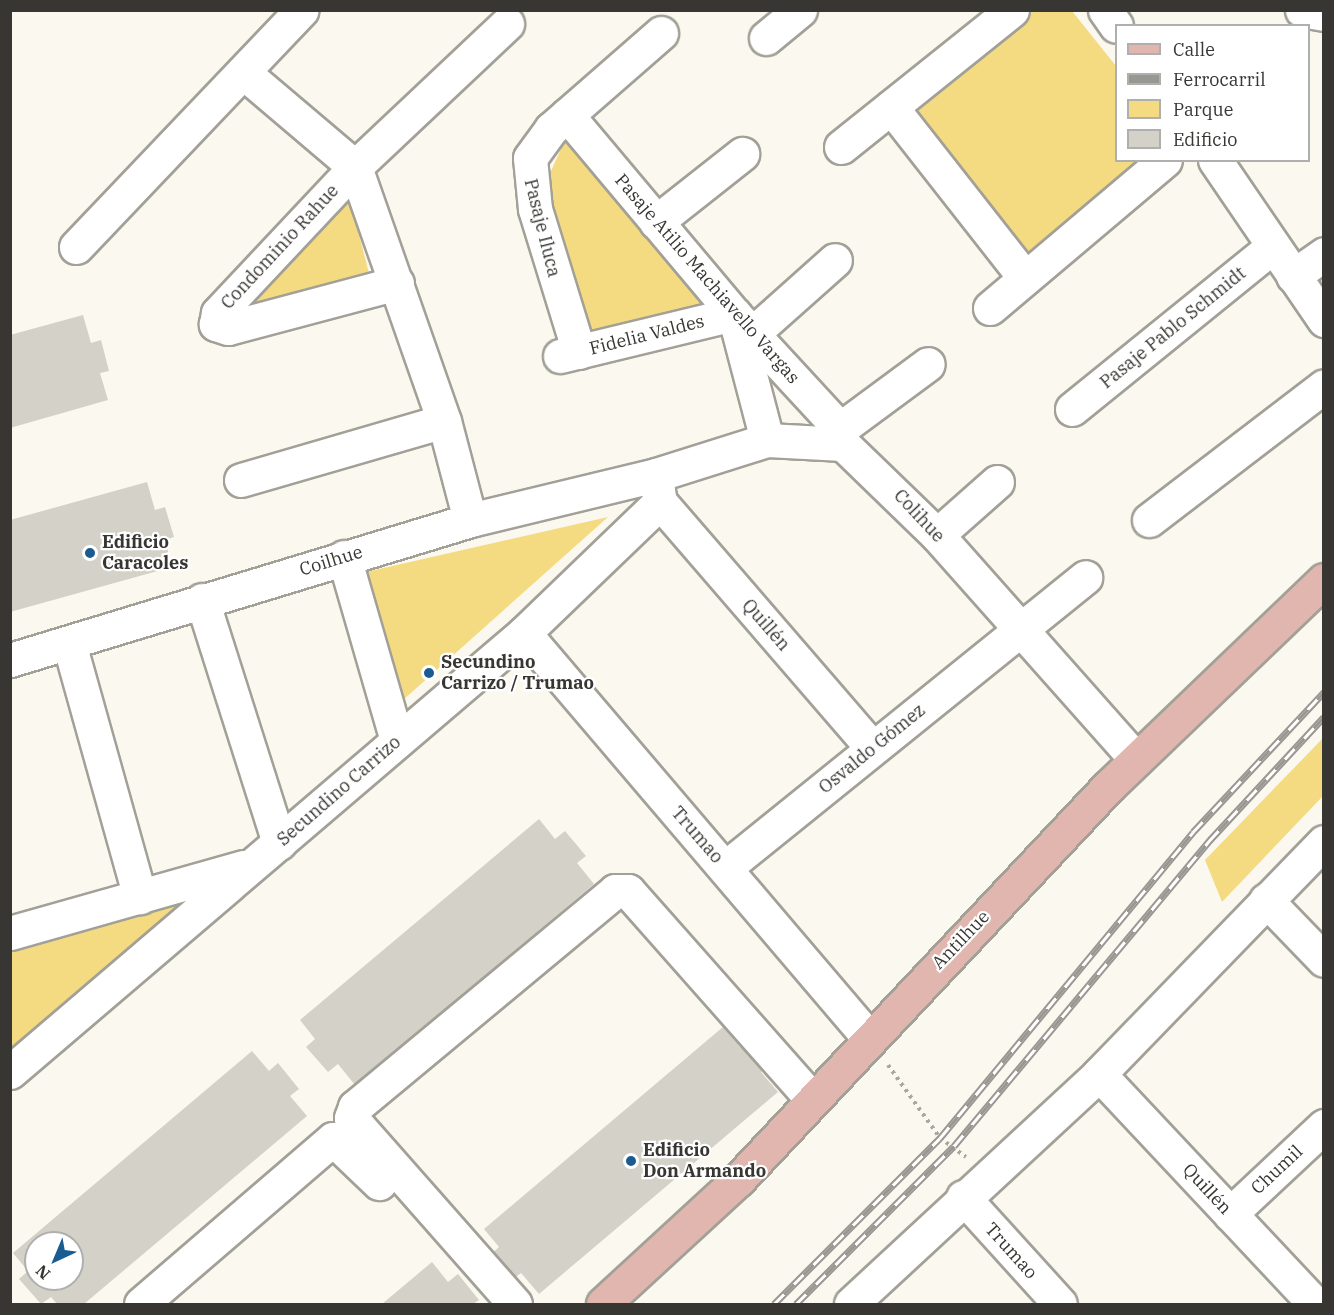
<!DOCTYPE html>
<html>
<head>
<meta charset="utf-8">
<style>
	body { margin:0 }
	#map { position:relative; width:1334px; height:1315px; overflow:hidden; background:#fbf8ef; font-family:"IBM Plex Serif",serif }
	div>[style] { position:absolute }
	.green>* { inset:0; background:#f4db81 }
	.building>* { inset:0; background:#d4d1c9 }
	.path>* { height:4px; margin-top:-2px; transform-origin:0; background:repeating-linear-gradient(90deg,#a9a7a0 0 3px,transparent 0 7.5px) }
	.roads { filter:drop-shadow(2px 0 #a2a097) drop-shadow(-2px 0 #a2a097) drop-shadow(0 2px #a2a097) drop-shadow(0 -2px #a2a097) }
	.minor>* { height:33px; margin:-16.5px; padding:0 16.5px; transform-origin:16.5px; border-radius:16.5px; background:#fff }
	.major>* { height:33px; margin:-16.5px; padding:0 16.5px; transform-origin:16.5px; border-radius:16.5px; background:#e1b6ae }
	.rail>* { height:7px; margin-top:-3.5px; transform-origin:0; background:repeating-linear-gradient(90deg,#fff 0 14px,#999791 0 28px); box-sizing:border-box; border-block:2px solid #999791 }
	.dots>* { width:16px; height:16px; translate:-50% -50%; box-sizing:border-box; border:3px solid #fff; border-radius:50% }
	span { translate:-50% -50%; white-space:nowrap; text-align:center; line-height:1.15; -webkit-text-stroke:4.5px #fff; paint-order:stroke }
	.street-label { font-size:18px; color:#373633 }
	.poi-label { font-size:18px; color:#373633; font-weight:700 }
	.left { translate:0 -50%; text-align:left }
	.frame { position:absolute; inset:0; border:12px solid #373633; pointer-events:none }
	.legend { position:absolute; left:1115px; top:24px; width:195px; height:138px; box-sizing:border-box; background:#fff; border:2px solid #afafad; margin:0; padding:8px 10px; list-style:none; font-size:18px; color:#373633 }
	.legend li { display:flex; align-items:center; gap:12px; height:30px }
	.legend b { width:30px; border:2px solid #afafad }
	.north { position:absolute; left:24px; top:1231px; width:60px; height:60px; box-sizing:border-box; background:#fff; border:2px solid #afafad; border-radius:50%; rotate:224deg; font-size:16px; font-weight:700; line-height:24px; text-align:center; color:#373633 }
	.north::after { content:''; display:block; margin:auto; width:21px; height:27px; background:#1a5c91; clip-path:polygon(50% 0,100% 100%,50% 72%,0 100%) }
</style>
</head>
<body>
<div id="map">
	<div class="green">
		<i style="clip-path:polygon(1024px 11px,1072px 11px,1116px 66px,1116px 160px,1149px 161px,1024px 261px,902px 108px)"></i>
		<i style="clip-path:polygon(566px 138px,710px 305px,589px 336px,546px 182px)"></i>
		<i style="clip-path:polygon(350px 200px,370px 277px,241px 316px)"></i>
		<i style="clip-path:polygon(608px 517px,403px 700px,366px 572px)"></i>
		<i style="clip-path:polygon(1323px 738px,1323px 796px,1222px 902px,1205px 860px)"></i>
		<i style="clip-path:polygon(214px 886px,11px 1067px,11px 943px)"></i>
	</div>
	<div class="building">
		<i style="clip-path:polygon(83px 315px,91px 343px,101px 340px,109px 371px,100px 373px,108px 400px,10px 428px,10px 335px)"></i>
		<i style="clip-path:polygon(147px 482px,155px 510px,165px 507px,174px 537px,165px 540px,172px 567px,10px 612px,10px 520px)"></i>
		<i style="clip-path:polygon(539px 819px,555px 839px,565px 831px,586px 856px,577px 863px,594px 884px,355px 1085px,338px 1064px,328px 1072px,306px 1047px,315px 1039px,300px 1020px)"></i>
		<i style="clip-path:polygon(723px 1027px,740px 1047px,749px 1039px,770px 1064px,761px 1072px,778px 1092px,539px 1294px,521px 1273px,512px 1280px,490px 1255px,499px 1247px,484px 1229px)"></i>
		<i style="clip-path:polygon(evenodd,252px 1051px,269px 1071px,278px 1063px,299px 1089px,290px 1096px,307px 1116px,84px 1304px,57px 1304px,51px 1297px,41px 1304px,19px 1279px,28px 1271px,13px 1253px,252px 1051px,36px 1243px,72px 1243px,72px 1279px,36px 1279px,36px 1243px)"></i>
		<i style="clip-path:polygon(432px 1262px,448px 1282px,458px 1274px,479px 1300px,473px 1304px,382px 1304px)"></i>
	</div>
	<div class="path">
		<i style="left:888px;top:1065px;width:90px;rotate:54.5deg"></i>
		<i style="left:940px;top:1138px;width:32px;rotate:36deg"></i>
	</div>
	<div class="roads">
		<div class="minor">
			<i style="left:1105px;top:10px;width:19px;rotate:55deg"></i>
			<i style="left:1302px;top:10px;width:22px;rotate:10deg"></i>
			<i style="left:766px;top:38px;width:44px;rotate:-39.5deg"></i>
			<i style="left:243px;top:72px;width:147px;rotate:40.3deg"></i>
			<i style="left:355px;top:167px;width:269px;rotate:70.7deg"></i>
			<i style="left:444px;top:421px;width:102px;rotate:75.3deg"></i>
			<i style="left:891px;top:107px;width:217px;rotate:51.9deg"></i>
			<i style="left:567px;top:115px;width:260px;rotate:50deg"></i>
			<i style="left:734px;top:314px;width:156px;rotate:47.3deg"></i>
			<i style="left:840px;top:429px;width:15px;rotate:79deg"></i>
			<i style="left:841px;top:147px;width:219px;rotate:-38.7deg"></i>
			<i style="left:1215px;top:160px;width:194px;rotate:55.7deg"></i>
			<i style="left:656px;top:222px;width:110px;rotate:-38.3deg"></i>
			<i style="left:76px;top:247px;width:327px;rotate:-46.4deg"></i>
			<i style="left:1293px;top:276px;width:38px;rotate:-35deg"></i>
			<i style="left:397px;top:283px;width:175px;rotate:165.1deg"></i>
			<i style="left:228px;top:328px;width:13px;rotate:-162deg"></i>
			<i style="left:216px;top:324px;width:11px;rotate:-80deg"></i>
			<i style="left:218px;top:313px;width:200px;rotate:-46.8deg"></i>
			<i style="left:355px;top:167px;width:209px;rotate:-43.3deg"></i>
			<i style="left:990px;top:308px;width:229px;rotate:-40.2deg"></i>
			<i style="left:752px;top:334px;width:111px;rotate:-41.7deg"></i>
			<i style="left:579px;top:352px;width:150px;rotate:-107.1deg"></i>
			<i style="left:535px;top:209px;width:51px;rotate:-95.6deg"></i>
			<i style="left:530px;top:158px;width:36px;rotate:-54deg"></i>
			<i style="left:551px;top:129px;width:146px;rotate:-41.1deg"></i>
			<i style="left:560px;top:356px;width:179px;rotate:-13.6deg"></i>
			<i style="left:734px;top:314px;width:130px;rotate:75.3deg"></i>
			<i style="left:1072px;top:409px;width:259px;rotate:-39deg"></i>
			<i style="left:840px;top:429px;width:109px;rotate:-36.5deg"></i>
			<i style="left:241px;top:480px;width:211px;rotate:-16.2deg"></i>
			<i style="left:659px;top:497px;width:22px;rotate:-98deg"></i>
			<i style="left:656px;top:475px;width:116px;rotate:-17.5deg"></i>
			<i style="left:767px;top:440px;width:76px;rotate:3deg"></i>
			<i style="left:843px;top:444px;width:131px;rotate:44.1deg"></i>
			<i style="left:937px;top:535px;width:300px;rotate:48.4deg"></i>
			<i style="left:660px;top:502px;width:325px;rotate:49.2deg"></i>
			<i style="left:1149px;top:520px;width:220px;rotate:-37.4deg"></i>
			<i style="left:937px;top:535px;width:80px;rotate:-41.5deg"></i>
			<i style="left:344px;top:557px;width:191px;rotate:73.9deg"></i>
			<i style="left:202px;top:600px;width:255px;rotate:72.4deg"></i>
			<i style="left:524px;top:633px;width:532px;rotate:49.57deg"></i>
			<i style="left:69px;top:643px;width:264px;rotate:74.4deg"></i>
			<i style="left:10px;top:660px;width:481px;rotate:-16.9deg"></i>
			<i style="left:470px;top:520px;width:191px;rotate:-13.6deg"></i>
			<i style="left:725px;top:868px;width:463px;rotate:-38.9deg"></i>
			<i style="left:1266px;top:900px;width:83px;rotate:46deg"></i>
			<i style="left:10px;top:933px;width:242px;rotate:-15.8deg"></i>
			<i style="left:10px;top:1072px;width:676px;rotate:-40.5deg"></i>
			<i style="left:524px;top:633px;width:189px;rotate:-43.9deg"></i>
			<i style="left:1099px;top:1074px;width:316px;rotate:46.8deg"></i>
			<i style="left:963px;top:1197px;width:144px;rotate:47.8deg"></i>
			<i style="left:1230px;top:1214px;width:129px;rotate:-43.1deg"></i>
			<i style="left:141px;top:1304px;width:253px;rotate:-40.7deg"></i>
			<i style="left:333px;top:1139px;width:64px;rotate:43.7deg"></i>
			<i style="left:515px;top:1304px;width:248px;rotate:-131.4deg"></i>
			<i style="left:351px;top:1118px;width:12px;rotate:-70deg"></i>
			<i style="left:355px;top:1107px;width:338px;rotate:-39.7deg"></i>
			<i style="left:615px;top:891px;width:13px"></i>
			<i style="left:628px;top:891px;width:279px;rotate:48.5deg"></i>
			<i style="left:851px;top:1304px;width:338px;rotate:-42.8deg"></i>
			<i style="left:1099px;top:1074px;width:323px;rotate:-45.9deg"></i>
		</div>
		<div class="major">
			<i style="left:603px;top:1304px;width:183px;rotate:-42.6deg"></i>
			<i style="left:738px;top:1180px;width:540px;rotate:-46.73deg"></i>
			<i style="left:1108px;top:787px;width:299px;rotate:-43.8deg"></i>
		</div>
	</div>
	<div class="rail">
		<i style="left:774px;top:1304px;width:235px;rotate:-45deg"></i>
		<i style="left:940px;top:1138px;width:397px;rotate:-50.4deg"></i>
		<i style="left:1193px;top:832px;width:192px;rotate:-46.9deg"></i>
		<i style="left:796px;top:1304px;width:223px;rotate:-45deg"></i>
		<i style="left:954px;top:1146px;width:398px;rotate:-50.1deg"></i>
		<i style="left:1209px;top:841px;width:169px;rotate:-47.2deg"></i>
	</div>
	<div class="dots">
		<i style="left:90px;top:553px;background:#1a5c91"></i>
		<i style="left:429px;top:673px;background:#1a5c91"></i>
		<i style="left:631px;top:1161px;background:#1a5c91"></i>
	</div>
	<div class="street-label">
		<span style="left:542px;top:228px;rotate:76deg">Pasaje Iluca</span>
		<span style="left:280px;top:247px;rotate:-47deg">Condominio Rahue</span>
		<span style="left:707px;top:279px;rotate:49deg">Pasaje Atilio Machiavello Vargas</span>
		<span style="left:1173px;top:328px;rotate:-39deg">Pasaje Pablo Schmidt</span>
		<span style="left:647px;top:335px;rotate:-14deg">Fidelia Valdes</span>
		<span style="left:919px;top:516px;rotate:47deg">Colihue</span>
		<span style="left:331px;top:561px;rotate:-17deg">Coilhue</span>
		<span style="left:766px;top:625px;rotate:49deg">Quillén</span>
		<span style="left:872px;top:749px;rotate:-39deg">Osvaldo Gómez</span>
		<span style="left:339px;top:791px;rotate:-41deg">Secundino Carrizo</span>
		<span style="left:697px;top:835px;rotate:49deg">Trumao</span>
		<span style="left:961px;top:940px;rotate:-46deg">Antilhue</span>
		<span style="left:1277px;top:1170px;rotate:-43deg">Chumil</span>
		<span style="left:1207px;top:1189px;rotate:47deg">Quillén</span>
		<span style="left:1011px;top:1251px;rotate:48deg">Trumao</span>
	</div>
	<div class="poi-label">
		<span class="left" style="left:102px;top:553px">Edificio<br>Caracoles</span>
		<span class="left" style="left:441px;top:673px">Secundino<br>Carrizo / Trumao</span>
		<span class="left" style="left:643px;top:1161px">Edificio<br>Don Armando</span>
	</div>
	<div class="frame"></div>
	<ul class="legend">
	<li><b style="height:8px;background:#e1b6ae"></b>Calle</li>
	<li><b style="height:8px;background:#999791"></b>Ferrocarril</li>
	<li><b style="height:16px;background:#f4db81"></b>Parque</li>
	<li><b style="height:16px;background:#d4d1c9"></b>Edificio</li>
	</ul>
	<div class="north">N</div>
</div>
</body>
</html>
